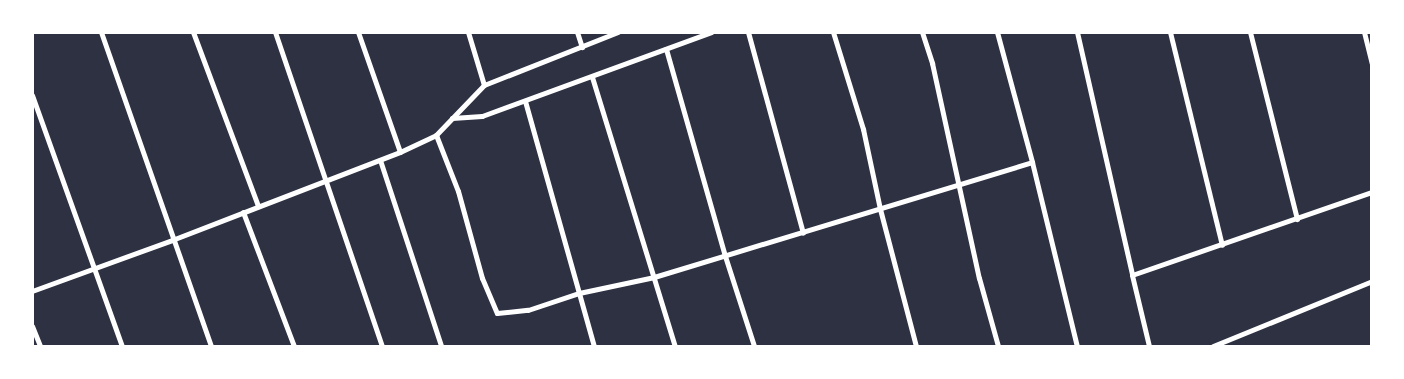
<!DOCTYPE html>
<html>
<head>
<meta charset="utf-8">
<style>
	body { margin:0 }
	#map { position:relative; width:1404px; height:379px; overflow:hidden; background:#2d3142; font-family:"Alegreya Sans",sans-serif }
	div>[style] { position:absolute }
	.minor>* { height:5px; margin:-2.5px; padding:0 2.5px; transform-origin:2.5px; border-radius:2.5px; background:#fff }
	span { translate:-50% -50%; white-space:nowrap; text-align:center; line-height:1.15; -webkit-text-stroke:4px #fff; paint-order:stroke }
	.frame { position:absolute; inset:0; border:34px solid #fff; pointer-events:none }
</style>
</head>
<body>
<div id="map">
	<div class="minor">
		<i style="left:101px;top:32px;width:333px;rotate:70.7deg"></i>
		<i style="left:193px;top:32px;width:186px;rotate:69.5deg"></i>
		<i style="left:275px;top:32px;width:332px;rotate:71.2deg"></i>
		<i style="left:358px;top:32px;width:127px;rotate:70.7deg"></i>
		<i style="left:468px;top:32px;width:55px;rotate:73.2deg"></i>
		<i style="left:577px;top:32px;width:16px;rotate:72deg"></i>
		<i style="left:748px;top:32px;width:208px;rotate:74.7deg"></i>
		<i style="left:833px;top:32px;width:102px;rotate:72.8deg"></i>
		<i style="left:863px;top:129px;width:82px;rotate:78deg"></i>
		<i style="left:880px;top:209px;width:142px;rotate:75.3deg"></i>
		<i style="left:922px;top:32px;width:33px;rotate:72deg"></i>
		<i style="left:932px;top:63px;width:220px;rotate:77.7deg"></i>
		<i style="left:979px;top:278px;width:71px;rotate:74.4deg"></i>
		<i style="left:997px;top:32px;width:135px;rotate:74.9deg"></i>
		<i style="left:1032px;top:162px;width:189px;rotate:76.3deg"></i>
		<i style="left:1077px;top:32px;width:249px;rotate:77.2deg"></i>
		<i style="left:1170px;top:32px;width:219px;rotate:76.3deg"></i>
		<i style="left:1250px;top:32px;width:193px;rotate:75.9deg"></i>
		<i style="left:1364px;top:32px;width:32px;rotate:76deg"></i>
		<i style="left:666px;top:49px;width:215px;rotate:74.1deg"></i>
		<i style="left:725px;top:256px;width:95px;rotate:72.1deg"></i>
		<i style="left:592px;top:77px;width:282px;rotate:72.9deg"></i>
		<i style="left:32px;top:95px;width:267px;rotate:70.3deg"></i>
		<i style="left:525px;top:101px;width:255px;rotate:74.3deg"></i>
		<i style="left:452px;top:118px;width:30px;rotate:-4deg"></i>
		<i style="left:482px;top:116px;width:244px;rotate:-20.1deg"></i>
		<i style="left:436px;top:135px;width:60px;rotate:68.6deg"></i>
		<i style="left:458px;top:191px;width:90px;rotate:74.6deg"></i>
		<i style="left:482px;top:278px;width:38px;rotate:67deg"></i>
		<i style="left:497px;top:313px;width:31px;rotate:-6deg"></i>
		<i style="left:528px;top:310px;width:54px;rotate:-18.4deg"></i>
		<i style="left:579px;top:293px;width:77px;rotate:-12deg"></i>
		<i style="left:654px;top:277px;width:395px;rotate:-16.9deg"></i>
		<i style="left:380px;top:160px;width:196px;rotate:71.8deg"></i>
		<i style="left:243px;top:212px;width:143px;rotate:69.2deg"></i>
		<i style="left:32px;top:291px;width:149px;rotate:-20deg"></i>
		<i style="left:172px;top:240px;width:244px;rotate:-21.1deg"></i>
		<i style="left:400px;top:152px;width:40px;rotate:-25deg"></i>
		<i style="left:436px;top:135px;width:69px;rotate:-46.2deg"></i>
		<i style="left:484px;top:85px;width:144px;rotate:-21.6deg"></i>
		<i style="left:32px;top:326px;width:22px;rotate:68deg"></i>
		<i style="left:1149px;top:346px;width:73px;rotate:-103.5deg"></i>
		<i style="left:1132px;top:275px;width:254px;rotate:-19.1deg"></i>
		<i style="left:1213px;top:346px;width:172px;rotate:-22.2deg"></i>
	</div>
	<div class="frame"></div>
</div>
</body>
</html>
